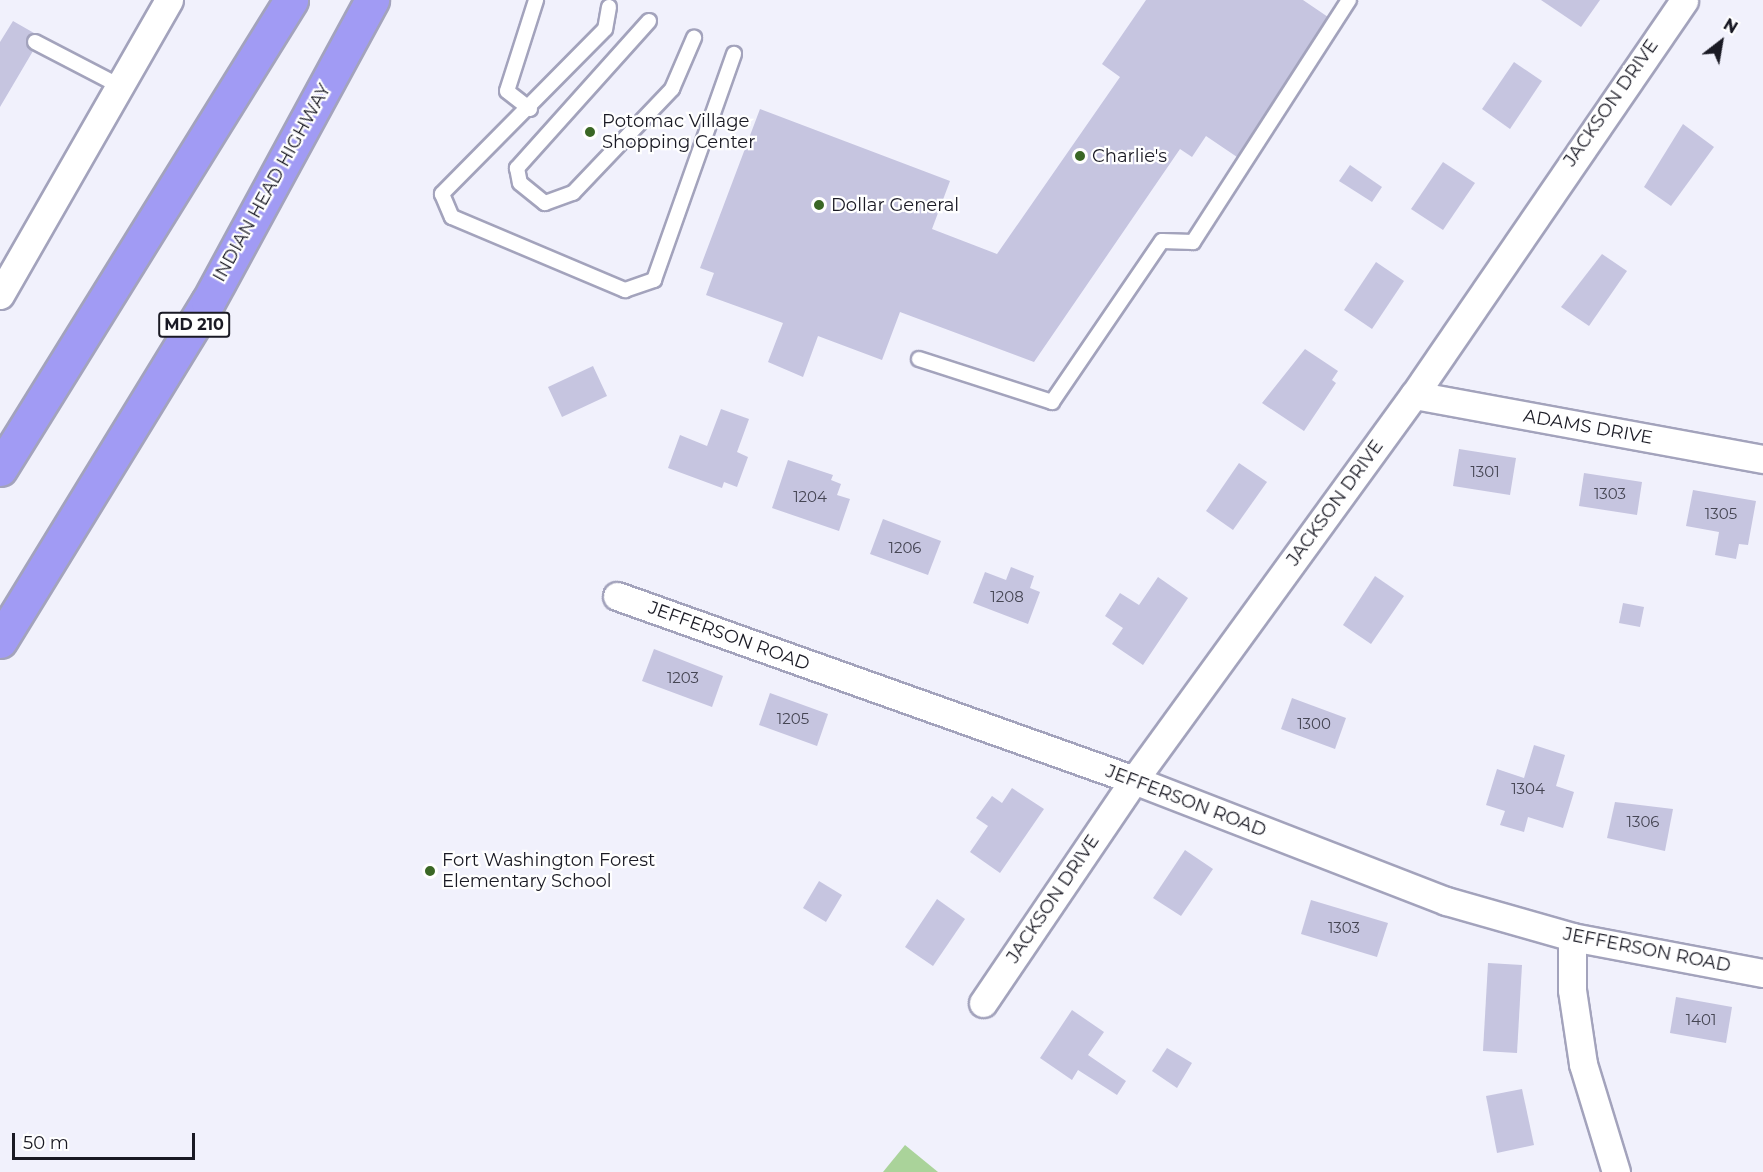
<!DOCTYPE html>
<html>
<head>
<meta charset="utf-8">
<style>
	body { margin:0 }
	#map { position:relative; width:1763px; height:1172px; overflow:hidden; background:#f1f1fc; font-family:Montserrat,sans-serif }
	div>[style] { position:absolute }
	.green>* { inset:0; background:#aad39a }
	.building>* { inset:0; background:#c6c5e0 }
	.roads { filter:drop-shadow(2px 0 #a3a3bc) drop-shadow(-2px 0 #a3a3bc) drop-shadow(0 2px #a3a3bc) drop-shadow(0 -2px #a3a3bc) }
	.lane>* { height:14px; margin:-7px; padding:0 7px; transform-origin:7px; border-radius:7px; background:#fff }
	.street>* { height:27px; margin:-13.5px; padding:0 13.5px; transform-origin:13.5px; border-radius:13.5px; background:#fff }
	.highway>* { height:33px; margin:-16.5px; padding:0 16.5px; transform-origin:16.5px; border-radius:16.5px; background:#a19bf4 }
	.dots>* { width:16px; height:16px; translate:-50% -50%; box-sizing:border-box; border:3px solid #fff; border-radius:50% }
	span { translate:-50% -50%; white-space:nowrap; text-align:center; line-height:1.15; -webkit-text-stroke:4.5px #fff; paint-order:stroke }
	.number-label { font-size:15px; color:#454553 }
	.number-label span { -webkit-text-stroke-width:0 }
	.shield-label span { padding:2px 4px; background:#fff; border:2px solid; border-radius:4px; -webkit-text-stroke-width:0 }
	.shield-label { font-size:16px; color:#1a1a24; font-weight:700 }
	.street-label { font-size:18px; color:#1a1a24 }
	.poi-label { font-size:18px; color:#1a1a24 }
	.left { translate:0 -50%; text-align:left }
	.north { position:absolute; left:1691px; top:12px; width:60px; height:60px; -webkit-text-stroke:4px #fff; paint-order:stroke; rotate:31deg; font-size:16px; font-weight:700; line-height:24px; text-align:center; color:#1a1a24 }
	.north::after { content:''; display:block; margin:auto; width:21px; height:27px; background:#1a1a24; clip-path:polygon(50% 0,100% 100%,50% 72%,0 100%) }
	.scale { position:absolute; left:12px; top:1133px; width:183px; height:27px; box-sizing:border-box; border:3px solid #1a1a24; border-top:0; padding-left:8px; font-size:18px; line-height:21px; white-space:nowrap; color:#1a1a24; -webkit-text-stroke:4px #fff; paint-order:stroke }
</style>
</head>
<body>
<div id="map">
	<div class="green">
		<i style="clip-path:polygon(905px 1145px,938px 1172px,883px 1172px)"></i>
	</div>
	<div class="building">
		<i style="clip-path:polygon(1146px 0,1303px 0,1328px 17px,1237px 157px,1206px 136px,1192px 157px,1180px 149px,1034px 362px,900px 312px,882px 360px,818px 336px,803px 377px,768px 362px,783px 323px,706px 295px,714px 273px,700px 268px,760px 109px,950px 181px,932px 229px,997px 254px,1120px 77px,1102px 64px)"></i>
		<i style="clip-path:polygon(1541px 0,1600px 0,1581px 27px)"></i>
		<i style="clip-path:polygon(13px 21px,34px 33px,26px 42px,33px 51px,0 107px,0 42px)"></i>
		<i style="clip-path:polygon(1514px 62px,1542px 81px,1510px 129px,1482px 109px)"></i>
		<i style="clip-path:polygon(1683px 124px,1714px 147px,1671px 206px,1644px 187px)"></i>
		<i style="clip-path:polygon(1443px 162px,1475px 183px,1443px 230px,1411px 209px)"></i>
		<i style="clip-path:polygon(1350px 165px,1382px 187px,1372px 202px,1339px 181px)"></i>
		<i style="clip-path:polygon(1602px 254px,1627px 271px,1589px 326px,1561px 307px)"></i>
		<i style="clip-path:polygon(1376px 262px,1404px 281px,1372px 329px,1344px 310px)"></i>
		<i style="clip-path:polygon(1305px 349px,1338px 371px,1332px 380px,1336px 383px,1304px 431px,1262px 403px)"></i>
		<i style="clip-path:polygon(593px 366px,607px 396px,562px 417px,548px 387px)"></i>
		<i style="clip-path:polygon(721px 409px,749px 419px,737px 452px,748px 457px,737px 487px,724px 482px,722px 488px,668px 468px,680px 435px,707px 446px)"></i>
		<i style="clip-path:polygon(1459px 449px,1516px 458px,1510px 495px,1453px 486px)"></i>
		<i style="clip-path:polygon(788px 460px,833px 475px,831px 480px,841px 484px,837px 495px,850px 499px,839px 531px,772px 508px)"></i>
		<i style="clip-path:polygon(1239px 463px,1267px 482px,1233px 530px,1206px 511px)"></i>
		<i style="clip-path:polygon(1584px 473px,1642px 482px,1637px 515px,1579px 506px)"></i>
		<i style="clip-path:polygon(1693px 490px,1756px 501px,1748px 545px,1739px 544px,1736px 559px,1715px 555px,1719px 532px,1686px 526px)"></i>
		<i style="clip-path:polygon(883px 519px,941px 541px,928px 575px,870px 554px)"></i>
		<i style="clip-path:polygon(1011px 567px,1034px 576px,1030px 588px,1040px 592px,1028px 624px,973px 603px,985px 572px,1006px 580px)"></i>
		<i style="clip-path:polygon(1375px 576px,1404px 596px,1371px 644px,1343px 625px)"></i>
		<i style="clip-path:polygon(1158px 577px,1188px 598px,1143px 665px,1112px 644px,1123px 628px,1105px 616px,1120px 593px,1139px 605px)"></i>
		<i style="clip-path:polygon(1623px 603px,1644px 607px,1640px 627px,1619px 623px)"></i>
		<i style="clip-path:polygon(654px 649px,723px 676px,712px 707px,642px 681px)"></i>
		<i style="clip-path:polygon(770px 693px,828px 714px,817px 746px,759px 725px)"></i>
		<i style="clip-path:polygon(1292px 698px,1346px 718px,1335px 749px,1281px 729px)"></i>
		<i style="clip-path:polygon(1534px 745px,1565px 755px,1556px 786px,1574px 792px,1563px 828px,1528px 817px,1524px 832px,1500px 825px,1505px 811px,1486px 805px,1497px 769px,1524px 778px)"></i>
		<i style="clip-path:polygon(1012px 788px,1044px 809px,1000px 873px,970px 852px,988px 826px,976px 818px,992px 796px,1002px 803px)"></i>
		<i style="clip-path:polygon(1615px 802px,1673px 809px,1665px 851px,1607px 838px)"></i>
		<i style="clip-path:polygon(1185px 850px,1213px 869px,1181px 916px,1153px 898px)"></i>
		<i style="clip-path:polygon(819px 881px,842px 895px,826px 922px,803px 908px)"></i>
		<i style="clip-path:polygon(937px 899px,965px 919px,933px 966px,905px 947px)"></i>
		<i style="clip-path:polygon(1311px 900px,1388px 923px,1377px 957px,1301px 934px)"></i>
		<i style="clip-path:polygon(1488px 963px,1522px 965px,1517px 1053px,1483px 1051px)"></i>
		<i style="clip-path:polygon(1676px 997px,1732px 1007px,1726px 1043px,1670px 1033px)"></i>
		<i style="clip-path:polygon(1072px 1010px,1104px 1032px,1088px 1055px,1126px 1081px,1117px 1095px,1078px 1070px,1072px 1080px,1040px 1058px)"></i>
		<i style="clip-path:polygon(1167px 1048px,1192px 1063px,1177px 1088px,1152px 1071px)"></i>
		<i style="clip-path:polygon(1522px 1089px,1534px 1145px,1497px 1153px,1486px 1096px)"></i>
	</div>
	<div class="roads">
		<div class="lane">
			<i style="left:609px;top:7px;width:22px;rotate:100deg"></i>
			<i style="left:605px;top:29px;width:232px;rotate:134.7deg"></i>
			<i style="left:442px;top:194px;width:25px;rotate:67deg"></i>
			<i style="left:452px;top:217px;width:188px;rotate:22.9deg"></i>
			<i style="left:625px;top:290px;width:31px;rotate:-19deg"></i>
			<i style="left:654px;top:280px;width:240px;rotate:-70.5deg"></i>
			<i style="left:649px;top:21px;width:198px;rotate:131.9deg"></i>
			<i style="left:517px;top:168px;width:15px;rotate:79deg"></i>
			<i style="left:520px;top:183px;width:32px;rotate:39deg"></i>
			<i style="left:545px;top:203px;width:30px;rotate:-20deg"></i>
			<i style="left:573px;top:193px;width:144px;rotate:-46.4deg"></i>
			<i style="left:672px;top:89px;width:56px;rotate:-66.7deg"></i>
			<i style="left:35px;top:42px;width:96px;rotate:27.4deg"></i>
			<i style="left:530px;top:109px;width:29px;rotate:-142deg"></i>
			<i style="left:507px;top:91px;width:96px;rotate:-72.3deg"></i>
			<i style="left:919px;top:359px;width:140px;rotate:17.9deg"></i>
			<i style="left:1052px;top:402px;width:195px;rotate:-55.7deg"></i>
			<i style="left:1162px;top:241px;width:31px;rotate:2deg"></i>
			<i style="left:1193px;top:242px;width:288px;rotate:-57.2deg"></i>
		</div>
		<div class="street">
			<i style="left:0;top:295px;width:340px;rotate:-60.2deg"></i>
			<i style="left:1414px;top:395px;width:355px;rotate:10.4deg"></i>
			<i style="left:617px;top:596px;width:549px;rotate:19.59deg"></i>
			<i style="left:1134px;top:780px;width:335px;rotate:21.2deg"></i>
			<i style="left:1446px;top:901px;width:131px;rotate:15.9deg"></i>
			<i style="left:1572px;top:937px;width:194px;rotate:10.7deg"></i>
			<i style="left:1572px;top:937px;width:53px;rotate:90deg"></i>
			<i style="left:1572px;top:990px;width:75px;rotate:81.5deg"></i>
			<i style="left:1583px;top:1064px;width:113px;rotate:73deg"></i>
			<i style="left:983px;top:1003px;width:269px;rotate:-55.9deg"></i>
			<i style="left:1134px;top:780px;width:476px;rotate:-54deg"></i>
			<i style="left:1414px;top:395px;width:478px;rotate:-55.6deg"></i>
		</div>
		<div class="highway">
			<i style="left:0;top:469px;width:552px;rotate:-58.18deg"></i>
			<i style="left:0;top:641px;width:398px;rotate:-58.5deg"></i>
			<i style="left:208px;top:302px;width:344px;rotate:-61.5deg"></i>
		</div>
	</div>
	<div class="dots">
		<i style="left:590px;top:132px;background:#3a6725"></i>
		<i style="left:1080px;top:156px;background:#3a6725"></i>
		<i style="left:819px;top:205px;background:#3a6725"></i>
		<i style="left:430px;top:871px;background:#3a6725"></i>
	</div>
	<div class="number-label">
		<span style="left:1485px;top:472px">1301</span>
		<span style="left:1610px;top:494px">1303</span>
		<span style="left:810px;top:497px">1204</span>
		<span style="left:1721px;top:514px">1305</span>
		<span style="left:905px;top:548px">1206</span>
		<span style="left:1007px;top:597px">1208</span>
		<span style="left:683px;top:678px">1203</span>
		<span style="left:793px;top:719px">1205</span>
		<span style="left:1314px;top:724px">1300</span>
		<span style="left:1528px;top:789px">1304</span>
		<span style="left:1643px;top:822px">1306</span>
		<span style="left:1344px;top:928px">1303</span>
		<span style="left:1701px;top:1020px">1401</span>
	</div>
	<div class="shield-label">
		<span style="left:194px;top:325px">MD 210</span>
	</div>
	<div class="street-label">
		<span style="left:1611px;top:103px;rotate:-55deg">JACKSON DRIVE</span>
		<span style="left:272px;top:183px;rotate:-61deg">INDIAN HEAD HIGHWAY</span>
		<span style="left:1588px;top:427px;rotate:10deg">ADAMS DRIVE</span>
		<span style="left:1335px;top:503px;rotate:-54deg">JACKSON DRIVE</span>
		<span style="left:729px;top:636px;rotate:20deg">JEFFERSON ROAD</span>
		<span style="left:1186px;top:801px;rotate:21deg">JEFFERSON ROAD</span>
		<span style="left:1053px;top:899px;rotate:-56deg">JACKSON DRIVE</span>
		<span style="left:1647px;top:950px;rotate:11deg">JEFFERSON ROAD</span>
	</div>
	<div class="poi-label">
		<span class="left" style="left:602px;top:132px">Potomac Village<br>Shopping Center</span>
		<span class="left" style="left:1092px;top:156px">Charlie's</span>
		<span class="left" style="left:831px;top:205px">Dollar General</span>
		<span class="left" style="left:442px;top:871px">Fort Washington Forest<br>Elementary School</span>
	</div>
	<div class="north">N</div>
	<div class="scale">50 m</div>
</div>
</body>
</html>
